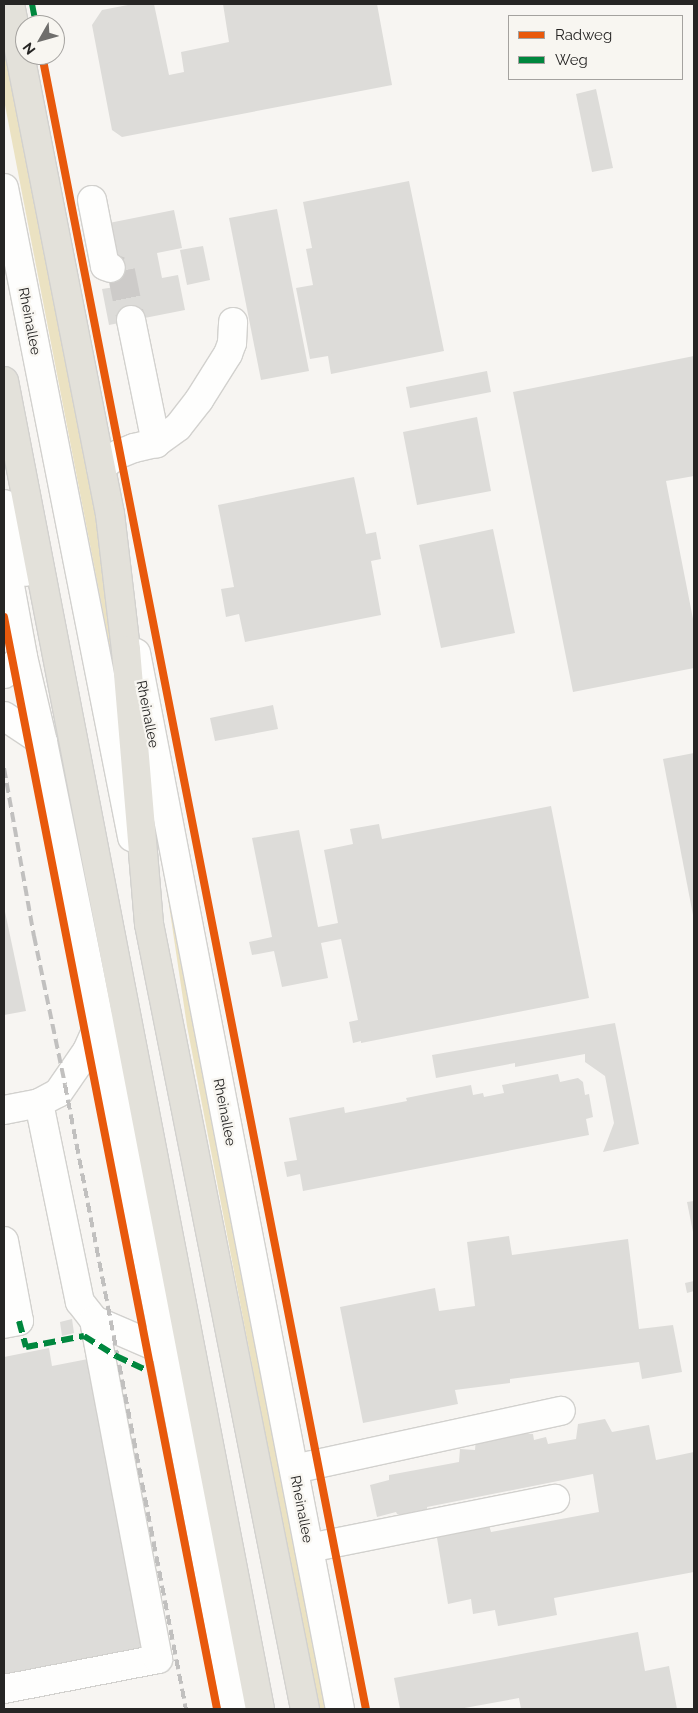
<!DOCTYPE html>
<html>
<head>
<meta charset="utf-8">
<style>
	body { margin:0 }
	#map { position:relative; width:698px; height:1713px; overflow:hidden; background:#f7f5f2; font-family:Raleway,sans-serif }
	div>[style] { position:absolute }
	.green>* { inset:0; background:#ebe2c2 }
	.building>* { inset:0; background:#dddcd9 }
	.minor-tunnel>* { height:28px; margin-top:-14px; transform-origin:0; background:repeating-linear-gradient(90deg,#cdcbc9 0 28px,transparent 0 42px) }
	.roads { filter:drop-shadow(1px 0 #d2d1ce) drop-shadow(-1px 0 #d2d1ce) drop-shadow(0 1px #d2d1ce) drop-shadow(0 -1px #d2d1ce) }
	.minor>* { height:28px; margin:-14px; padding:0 14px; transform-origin:14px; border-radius:14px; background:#fefefd }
	.major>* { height:28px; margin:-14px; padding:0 14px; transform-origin:14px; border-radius:14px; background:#e3e1da }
	.rail>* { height:4px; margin-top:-2px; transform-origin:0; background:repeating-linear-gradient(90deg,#c1c0bf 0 10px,transparent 0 15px) }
	.quiet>* { height:6px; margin-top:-3px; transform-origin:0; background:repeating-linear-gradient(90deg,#00873e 0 12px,transparent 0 18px) }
	.cycleway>* { height:8px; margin:-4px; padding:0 4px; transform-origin:4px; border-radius:4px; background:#e8590c }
	span { translate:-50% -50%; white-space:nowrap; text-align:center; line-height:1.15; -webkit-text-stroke:4.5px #f8f6f1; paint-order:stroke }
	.street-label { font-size:14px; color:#262524 }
	.frame { position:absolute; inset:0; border:5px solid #262524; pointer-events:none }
	.legend { position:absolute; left:508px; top:15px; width:175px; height:65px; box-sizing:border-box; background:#f8f6f1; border:1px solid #a4a29f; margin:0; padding:6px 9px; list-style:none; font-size:15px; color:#262524 }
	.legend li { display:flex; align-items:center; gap:10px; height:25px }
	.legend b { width:25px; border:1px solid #a4a29f }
	.north { position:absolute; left:15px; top:15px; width:50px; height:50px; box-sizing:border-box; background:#f8f6f1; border:1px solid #a4a29f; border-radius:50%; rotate:232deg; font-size:14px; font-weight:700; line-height:20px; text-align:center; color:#262524 }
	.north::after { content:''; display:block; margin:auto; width:18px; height:22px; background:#6f6e6c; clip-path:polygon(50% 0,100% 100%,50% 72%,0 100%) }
</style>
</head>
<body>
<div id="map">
	<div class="green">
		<i style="clip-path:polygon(4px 44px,111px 597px,126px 731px,4px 100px)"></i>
		<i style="clip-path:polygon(155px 811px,330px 1709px,318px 1709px,187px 1026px)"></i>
	</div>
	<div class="building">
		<i style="clip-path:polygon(133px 4px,154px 4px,169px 75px,184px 72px,181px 52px,229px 42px,223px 4px,377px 4px,392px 85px,122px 137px,112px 130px,92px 25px,102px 10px)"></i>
		<i style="clip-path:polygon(596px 89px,613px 168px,592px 172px,576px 94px)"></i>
		<i style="clip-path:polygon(409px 181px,444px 351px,331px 374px,328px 356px,310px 359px,296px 288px,313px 285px,306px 249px,312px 248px,303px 202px)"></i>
		<i style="clip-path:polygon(277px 209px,309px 371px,261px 380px,229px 218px)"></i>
		<i style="clip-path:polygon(174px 210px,182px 248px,157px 253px,162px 278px,178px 275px,185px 310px,109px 325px,102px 289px,115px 287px,104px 224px)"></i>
		<i style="clip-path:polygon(203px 246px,210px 280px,187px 285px,180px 250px)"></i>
		<i style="clip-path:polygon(694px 356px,694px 476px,666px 481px,694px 624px,694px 668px,573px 692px,513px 392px)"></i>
		<i style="clip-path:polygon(487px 371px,491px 392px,410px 408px,406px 387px)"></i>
		<i style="clip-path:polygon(477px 417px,491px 491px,417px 505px,403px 432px)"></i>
		<i style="clip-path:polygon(354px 477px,366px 534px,376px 532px,381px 559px,371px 561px,381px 615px,245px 642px,239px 614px,226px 617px,221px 589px,234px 587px,218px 505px)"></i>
		<i style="clip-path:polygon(493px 529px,515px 633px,441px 648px,419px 545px)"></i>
		<i style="clip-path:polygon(273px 705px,278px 729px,215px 741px,210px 718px)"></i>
		<i style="clip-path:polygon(694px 753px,694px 915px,693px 915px,663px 759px)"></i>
		<i style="clip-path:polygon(551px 806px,589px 998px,361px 1043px,361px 1041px,353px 1043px,349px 1022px,358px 1020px,341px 939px,321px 943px,328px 978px,282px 987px,274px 951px,252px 955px,249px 942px,272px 937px,252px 838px,299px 830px,318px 927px,338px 923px,324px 850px,353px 844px,350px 829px,379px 824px,382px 839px)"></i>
		<i style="clip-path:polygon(4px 907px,26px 1011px,4px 1015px)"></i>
		<i style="clip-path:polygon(615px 1023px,639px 1144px,603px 1152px,614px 1123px,605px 1076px,585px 1062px,585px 1054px,515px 1067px,515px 1063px,436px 1078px,432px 1055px)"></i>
		<i style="clip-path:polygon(558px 1074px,560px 1082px,578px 1078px,583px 1082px,585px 1095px,589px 1094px,593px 1117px,586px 1119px,589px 1135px,303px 1191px,300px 1174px,287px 1177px,284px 1162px,297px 1160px,289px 1118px,344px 1107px,345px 1113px,407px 1101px,406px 1098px,471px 1085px,473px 1095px,483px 1093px,484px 1097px,504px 1093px,502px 1085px)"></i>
		<i style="clip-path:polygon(694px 1201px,694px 1232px,693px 1232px,687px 1202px)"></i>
		<i style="clip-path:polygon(509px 1236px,512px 1255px,628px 1239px,639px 1329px,673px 1325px,682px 1372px,642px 1379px,639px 1362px,510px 1379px,510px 1383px,455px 1390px,458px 1404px,363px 1423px,340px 1307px,435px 1288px,439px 1311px,475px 1306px,467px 1242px)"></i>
		<i style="clip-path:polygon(694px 1281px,694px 1291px,687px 1293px,685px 1283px)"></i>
		<i style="clip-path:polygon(72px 1319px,74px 1333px,62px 1336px,60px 1322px)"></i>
		<i style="clip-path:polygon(49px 1348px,52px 1366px,88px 1359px,146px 1649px,4px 1682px,4px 1357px)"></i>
		<i style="clip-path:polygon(605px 1419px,612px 1432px,649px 1425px,656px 1460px,694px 1452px,694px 1572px,554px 1598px,557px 1615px,498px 1626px,495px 1610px,473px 1614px,471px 1599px,448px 1604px,436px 1532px,489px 1525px,491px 1532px,599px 1512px,593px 1474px,427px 1507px,428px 1514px,402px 1518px,400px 1514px,397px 1514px,396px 1512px,377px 1517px,370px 1485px,389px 1480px,389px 1475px,459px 1462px,460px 1449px,475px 1450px,476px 1437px,499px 1432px,533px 1434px,534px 1440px,546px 1437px,548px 1444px,576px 1439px,578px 1424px)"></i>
		<i style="clip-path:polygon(638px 1632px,645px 1671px,669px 1666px,677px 1709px,521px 1709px,519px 1698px,459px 1709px,400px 1709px,394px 1678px)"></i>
	</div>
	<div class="minor-tunnel">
		<i style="left:111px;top:268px;width:10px;rotate:17deg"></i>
		<i style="left:121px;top:271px;width:50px;rotate:78.5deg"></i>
	</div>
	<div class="roads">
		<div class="minor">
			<i style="left:4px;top:188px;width:662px;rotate:78.84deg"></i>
			<i style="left:92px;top:200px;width:67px;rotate:78.9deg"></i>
			<i style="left:105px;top:266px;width:6px;rotate:18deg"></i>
			<i style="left:131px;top:320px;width:126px;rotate:78.5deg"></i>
			<i style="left:101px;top:467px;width:22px;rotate:-36deg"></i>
			<i style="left:119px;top:454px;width:16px;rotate:-22deg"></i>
			<i style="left:134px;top:448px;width:23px;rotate:-13deg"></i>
			<i style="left:156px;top:443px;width:27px;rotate:-36deg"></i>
			<i style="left:178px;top:427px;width:34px;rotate:-52deg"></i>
			<i style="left:199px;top:400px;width:54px;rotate:-57.8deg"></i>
			<i style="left:228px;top:354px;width:12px;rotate:-70deg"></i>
			<i style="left:232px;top:343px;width:21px;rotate:-87deg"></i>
			<i style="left:4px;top:504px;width:71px;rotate:72.8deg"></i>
			<i style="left:4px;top:553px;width:106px;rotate:79.6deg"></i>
			<i style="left:23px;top:657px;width:87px;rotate:76.8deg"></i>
			<i style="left:43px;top:742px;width:621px;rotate:78.58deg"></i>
			<i style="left:166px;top:1351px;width:365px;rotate:79.1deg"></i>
			<i style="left:136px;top:653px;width:1076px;rotate:79.07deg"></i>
			<i style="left:4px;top:674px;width:25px;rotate:-42deg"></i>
			<i style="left:4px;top:716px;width:47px;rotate:33.7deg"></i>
			<i style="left:39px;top:1103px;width:203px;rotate:78.4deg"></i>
			<i style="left:80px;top:1302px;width:23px;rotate:52deg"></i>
			<i style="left:94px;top:1320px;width:78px;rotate:23.3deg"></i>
			<i style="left:4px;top:1110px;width:36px;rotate:-11deg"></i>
			<i style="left:39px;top:1103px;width:21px;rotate:-28deg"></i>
			<i style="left:58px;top:1093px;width:51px;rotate:-55.4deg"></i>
			<i style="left:87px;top:1051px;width:32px;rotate:-66deg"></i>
			<i style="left:4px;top:1241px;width:81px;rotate:79.4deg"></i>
			<i style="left:19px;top:1321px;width:15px;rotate:169deg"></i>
			<i style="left:294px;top:1469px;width:273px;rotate:-12.3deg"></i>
			<i style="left:309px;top:1548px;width:251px;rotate:-11.3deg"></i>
			<i style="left:4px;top:1689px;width:157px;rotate:-11deg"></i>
			<i style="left:158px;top:1659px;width:345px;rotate:-100.7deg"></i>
		</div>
		<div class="major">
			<i style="left:10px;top:4px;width:520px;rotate:78.91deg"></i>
			<i style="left:110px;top:514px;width:137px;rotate:83.3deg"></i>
			<i style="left:126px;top:650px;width:275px;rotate:85.2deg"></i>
			<i style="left:149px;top:924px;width:800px;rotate:78.76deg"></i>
			<i style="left:4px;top:381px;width:1352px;rotate:79.09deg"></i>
		</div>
	</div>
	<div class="rail">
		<i style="left:4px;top:768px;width:171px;rotate:79.9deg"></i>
		<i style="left:34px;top:936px;width:152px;rotate:78.2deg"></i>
		<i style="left:65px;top:1085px;width:636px;rotate:79.03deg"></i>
	</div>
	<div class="quiet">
		<i style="left:32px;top:4px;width:21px;rotate:79deg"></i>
		<i style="left:19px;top:1321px;width:27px;rotate:75deg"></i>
		<i style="left:26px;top:1347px;width:59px;rotate:-10.7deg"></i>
		<i style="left:84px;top:1336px;width:38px;rotate:32deg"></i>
		<i style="left:116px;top:1356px;width:38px;rotate:25deg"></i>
	</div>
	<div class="cycleway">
		<i style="left:42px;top:55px;width:1685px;rotate:78.92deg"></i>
		<i style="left:4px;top:617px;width:1113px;rotate:78.96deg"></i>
	</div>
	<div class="street-label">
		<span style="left:30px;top:321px;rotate:79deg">Rheinallee</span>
		<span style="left:148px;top:714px;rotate:79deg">Rheinallee</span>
		<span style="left:225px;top:1112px;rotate:79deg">Rheinallee</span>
		<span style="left:302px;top:1509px;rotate:79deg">Rheinallee</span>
	</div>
	<div class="frame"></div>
	<ul class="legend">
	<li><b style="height:6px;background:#e8590c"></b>Radweg</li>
	<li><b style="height:6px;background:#00873e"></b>Weg</li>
	</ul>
	<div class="north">N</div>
</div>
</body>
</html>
